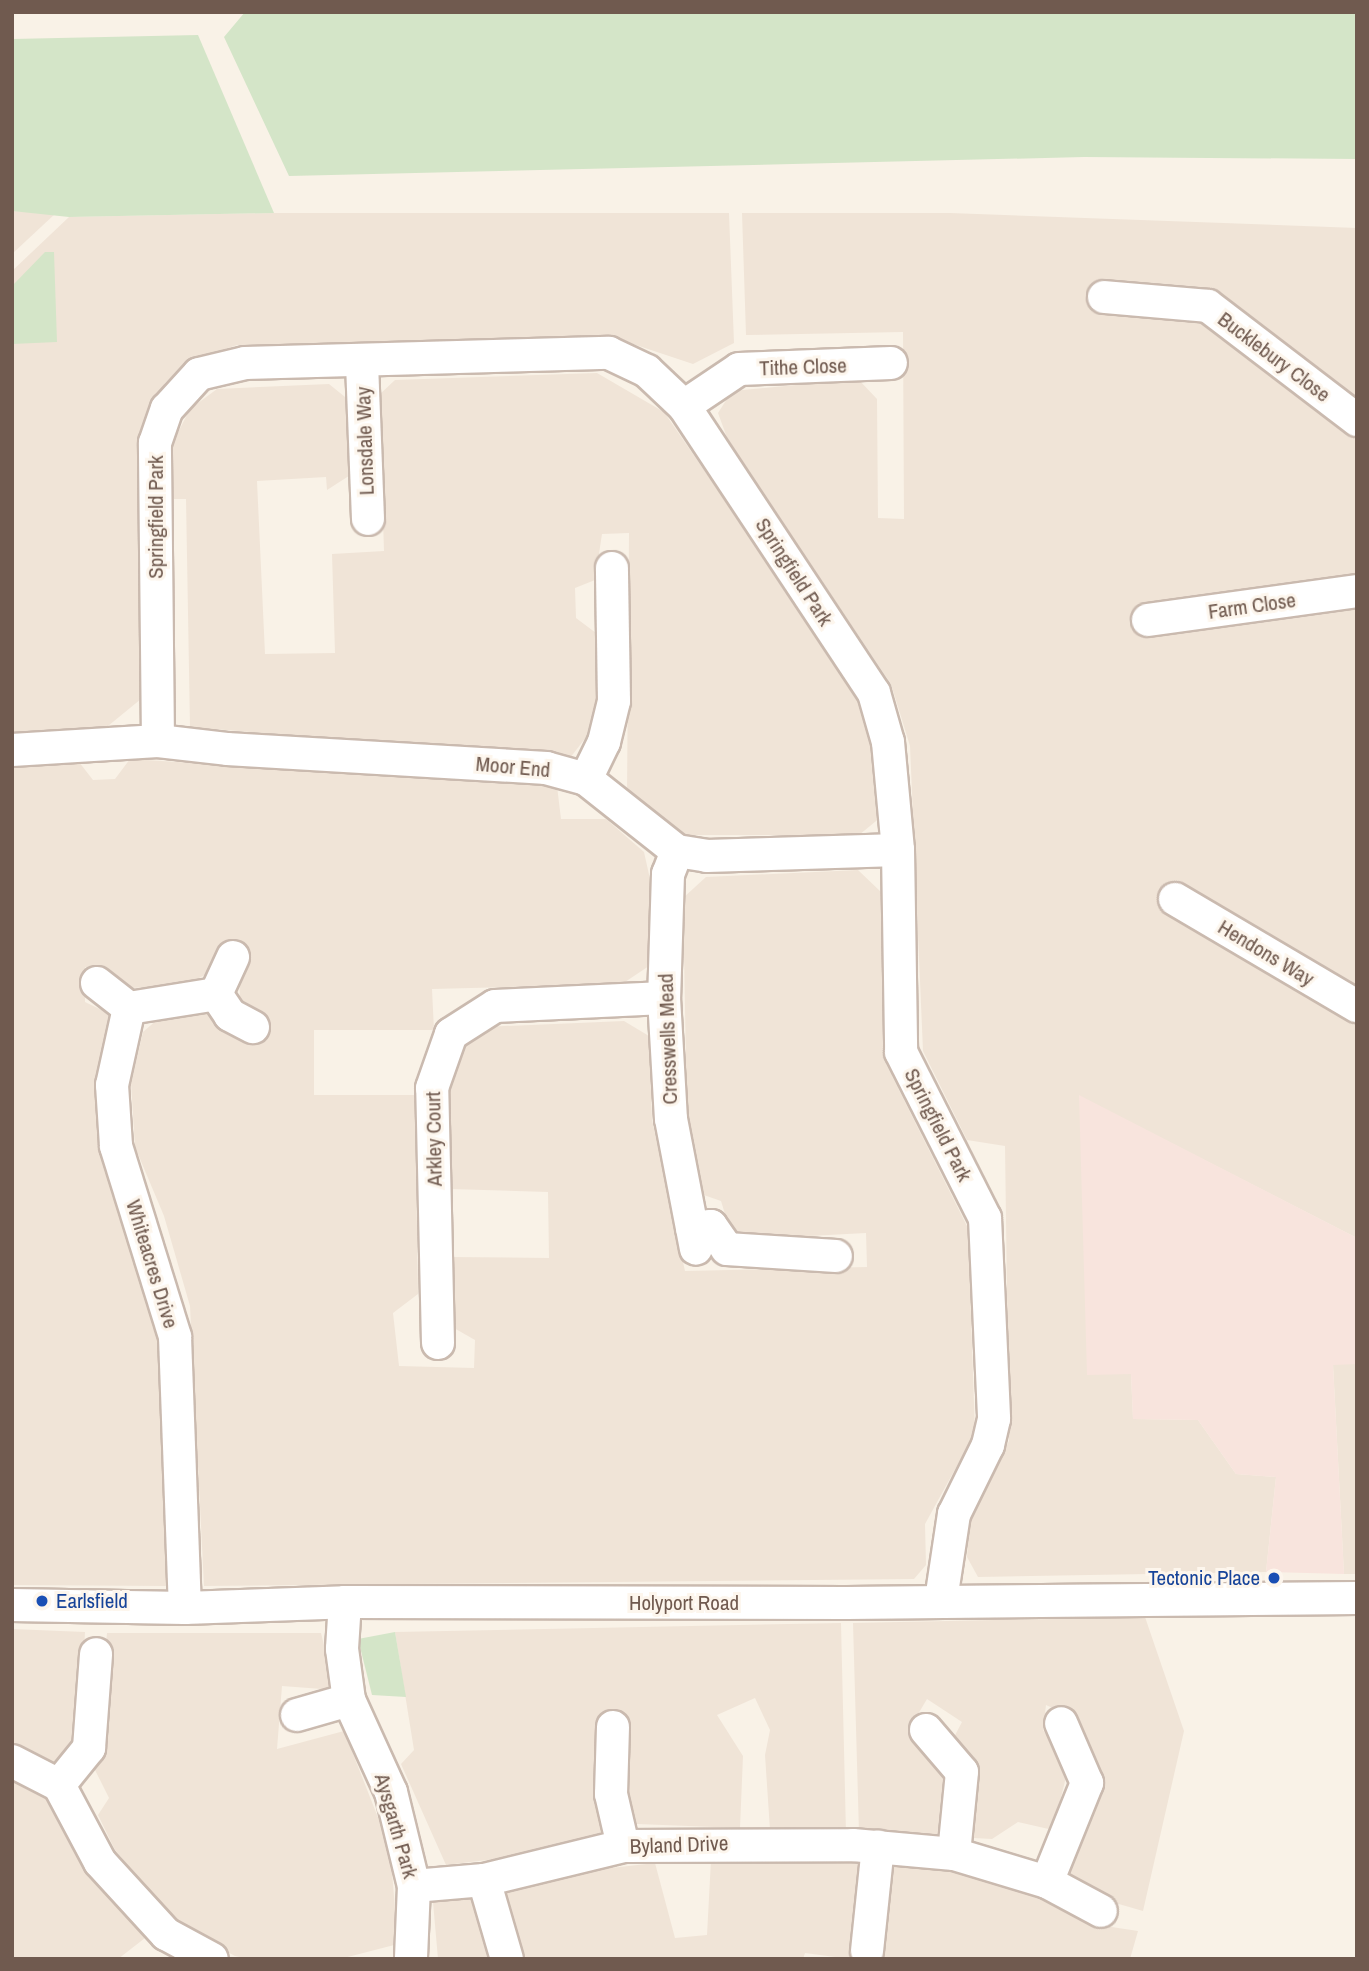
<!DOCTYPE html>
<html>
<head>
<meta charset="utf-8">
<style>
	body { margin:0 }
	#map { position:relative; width:1369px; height:1971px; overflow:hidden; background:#f9f2e7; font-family:"Archivo Narrow",sans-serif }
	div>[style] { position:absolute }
	.residential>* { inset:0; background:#f0e4d7 }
	.commercial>* { inset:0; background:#f8e4dd }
	.green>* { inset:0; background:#d4e5c8 }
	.roads { filter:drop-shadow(2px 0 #cabaaf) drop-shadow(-2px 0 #cabaaf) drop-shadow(0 2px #cabaaf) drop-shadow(0 -2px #cabaaf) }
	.minor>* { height:32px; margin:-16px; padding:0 16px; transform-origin:16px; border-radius:16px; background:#fff }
	.dots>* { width:19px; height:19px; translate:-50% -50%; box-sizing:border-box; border:4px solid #fdf6ed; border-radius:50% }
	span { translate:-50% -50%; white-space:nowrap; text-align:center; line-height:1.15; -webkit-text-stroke:6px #fdf6ed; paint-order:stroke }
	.street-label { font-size:21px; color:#705a4f }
	.transit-label { font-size:21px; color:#164399 }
	.right { translate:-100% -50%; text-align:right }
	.left { translate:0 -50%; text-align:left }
	.frame { position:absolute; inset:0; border:14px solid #705a4f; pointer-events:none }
</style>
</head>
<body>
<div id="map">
	<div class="residential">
		<i style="clip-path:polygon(12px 211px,56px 213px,12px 254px)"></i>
		<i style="clip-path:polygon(274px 213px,729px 213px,734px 343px,693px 364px,618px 339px,237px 345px,184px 363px,165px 383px,143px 427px,141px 699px,108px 726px,12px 734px,12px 271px,69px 217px)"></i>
		<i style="clip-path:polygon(742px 213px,950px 213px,1357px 228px,1357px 1238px,1079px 1096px,1131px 1374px,1133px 1419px,1198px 1420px,1236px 1474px,1276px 1477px,1266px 1572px,978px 1577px,967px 1557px,970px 1518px,1009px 1441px,1005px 1146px,967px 1140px,923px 1051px,910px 746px,891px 684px,729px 443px,718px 413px,732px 391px,858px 379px,877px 399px,878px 518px,904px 519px,903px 332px,746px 335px)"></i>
		<i style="clip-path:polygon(597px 373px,664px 412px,826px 647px,865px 713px,881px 817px,859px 835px,681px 835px,627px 795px,629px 533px,602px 534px,595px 580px,575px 588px,576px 618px,596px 633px,597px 723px,570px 758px,190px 727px,186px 499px,172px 499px,172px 444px,190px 409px,217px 389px,329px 384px,350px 401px,355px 472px,327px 490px,326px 477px,257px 481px,265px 654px,335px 653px,332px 554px,384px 551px,379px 395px,395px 380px)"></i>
		<i style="clip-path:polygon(130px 759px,557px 786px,561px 819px,606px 819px,644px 852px,650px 879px,649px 966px,622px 984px,432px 989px,434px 1030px,314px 1030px,314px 1095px,415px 1095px,418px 1294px,393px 1313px,399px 1366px,474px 1368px,475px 1340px,447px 1324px,449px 1257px,549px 1258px,548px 1192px,449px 1189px,445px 1088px,458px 1049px,482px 1027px,624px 1021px,649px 1036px,652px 1120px,685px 1271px,867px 1267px,866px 1233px,733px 1240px,721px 1201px,698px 1193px,687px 1116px,683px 898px,706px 877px,858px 870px,881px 892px,884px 1060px,968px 1228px,975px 1433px,925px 1524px,926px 1565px,914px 1579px,204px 1586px,190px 1306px,164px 1216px,135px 1147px,131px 1083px,143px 1032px,166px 1012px,216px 1014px,240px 1008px,239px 941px,221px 943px,220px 968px,184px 985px,131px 988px,85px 967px,85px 1002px,108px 1013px,165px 1341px,166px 1586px,12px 1585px,12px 768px,79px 762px,93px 780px,115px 779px)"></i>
		<i style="clip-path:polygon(1333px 1364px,1357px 1364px,1357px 1574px,1344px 1574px)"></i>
		<i style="clip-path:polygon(1145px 1617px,1184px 1731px,1143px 1911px,1067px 1889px,1076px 1835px,1068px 1715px,1046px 1705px,1043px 1730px,1068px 1769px,1053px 1830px,1018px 1822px,992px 1839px,974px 1838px,973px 1777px,952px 1741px,962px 1722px,927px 1699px,908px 1731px,943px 1763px,945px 1837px,859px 1833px,853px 1623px)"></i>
		<i style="clip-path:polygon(841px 1623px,846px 1833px,770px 1830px,765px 1755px,770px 1730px,755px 1698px,717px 1715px,743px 1756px,740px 1828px,637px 1824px,503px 1858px,446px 1865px,401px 1764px,414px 1750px,395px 1632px)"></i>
		<i style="clip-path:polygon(12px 1629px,85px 1632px,79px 1747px,56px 1765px,12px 1752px)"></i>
		<i style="clip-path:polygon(107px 1633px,321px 1633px,335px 1690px,282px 1686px,277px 1749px,344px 1731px,390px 1848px,398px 1944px,340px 1959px,249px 1959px,235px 1956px,179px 1926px,115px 1850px,98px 1815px,109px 1798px,94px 1768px)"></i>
		<i style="clip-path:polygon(12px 1776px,35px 1782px,94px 1878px,145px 1938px,118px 1959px,12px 1959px)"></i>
		<i style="clip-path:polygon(711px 1860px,861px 1863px,850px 1959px,805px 1953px,803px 1959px,520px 1959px,498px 1892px,567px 1873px,655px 1863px,675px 1938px,707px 1935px)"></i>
		<i style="clip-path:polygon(890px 1864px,951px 1866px,1046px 1897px,1105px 1926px,1138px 1931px,1130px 1959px,878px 1959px)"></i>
		<i style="clip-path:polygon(472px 1896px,495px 1959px,438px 1959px,433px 1902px)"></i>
	</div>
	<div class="commercial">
		<i style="clip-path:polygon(1079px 1095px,1357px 1238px,1357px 1364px,1333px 1365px,1344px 1574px,1266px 1572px,1276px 1477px,1236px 1474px,1198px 1420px,1133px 1419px,1131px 1374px,1087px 1375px)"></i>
	</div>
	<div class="green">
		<i style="clip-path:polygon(245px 12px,1357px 12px,1357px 159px,1084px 157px,289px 176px,224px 37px)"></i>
		<i style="clip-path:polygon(198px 35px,274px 213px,69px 217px,12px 211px,12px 39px)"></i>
		<i style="clip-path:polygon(45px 252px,54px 252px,57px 342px,12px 344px,12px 286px)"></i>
		<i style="clip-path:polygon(395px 1632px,406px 1697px,372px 1695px,358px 1639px)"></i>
	</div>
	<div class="roads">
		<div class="minor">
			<i style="left:1104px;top:297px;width:104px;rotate:4.9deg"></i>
			<i style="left:1208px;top:306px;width:188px;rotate:37.4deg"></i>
			<i style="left:362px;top:363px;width:156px;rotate:87.8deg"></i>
			<i style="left:684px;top:406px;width:66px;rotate:-33.9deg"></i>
			<i style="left:739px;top:369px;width:152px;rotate:-2.3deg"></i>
			<i style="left:1148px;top:620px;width:211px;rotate:-7.9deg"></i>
			<i style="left:158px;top:741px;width:298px;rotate:-90.6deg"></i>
			<i style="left:155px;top:443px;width:36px;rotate:-71deg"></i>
			<i style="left:167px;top:409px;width:47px;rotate:-47.6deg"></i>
			<i style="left:199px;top:374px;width:47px;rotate:-13.4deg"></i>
			<i style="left:245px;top:363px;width:364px;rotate:-1.6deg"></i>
			<i style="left:609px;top:353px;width:42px;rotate:25.3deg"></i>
			<i style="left:647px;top:371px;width:51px;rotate:43.4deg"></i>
			<i style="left:684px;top:406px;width:344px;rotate:56.5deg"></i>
			<i style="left:874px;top:693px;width:51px;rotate:74.1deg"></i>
			<i style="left:888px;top:742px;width:108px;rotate:84.7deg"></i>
			<i style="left:898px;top:850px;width:202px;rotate:89.1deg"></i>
			<i style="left:901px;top:1052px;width:186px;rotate:63.2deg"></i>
			<i style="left:985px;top:1218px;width:201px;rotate:87.4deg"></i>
			<i style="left:994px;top:1419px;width:27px;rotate:103deg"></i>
			<i style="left:988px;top:1445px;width:77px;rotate:116.2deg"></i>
			<i style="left:954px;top:1514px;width:87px;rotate:98.6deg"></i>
			<i style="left:12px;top:750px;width:146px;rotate:-3.5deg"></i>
			<i style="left:158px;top:741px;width:69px;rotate:6.6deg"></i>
			<i style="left:227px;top:749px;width:320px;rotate:3.4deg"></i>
			<i style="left:546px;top:768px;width:41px;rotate:15.4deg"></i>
			<i style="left:586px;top:779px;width:116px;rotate:38.4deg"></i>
			<i style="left:677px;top:851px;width:30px;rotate:9deg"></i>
			<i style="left:707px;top:856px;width:191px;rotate:-1.8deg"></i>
			<i style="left:586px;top:779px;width:41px;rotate:-64.1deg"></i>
			<i style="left:604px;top:742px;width:42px;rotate:-76.3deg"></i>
			<i style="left:614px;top:701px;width:133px;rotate:-90.9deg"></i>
			<i style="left:677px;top:851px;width:25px;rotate:111deg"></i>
			<i style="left:668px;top:874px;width:124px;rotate:91.8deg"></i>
			<i style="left:664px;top:998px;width:121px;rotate:86.7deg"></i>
			<i style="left:671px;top:1119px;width:132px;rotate:79.1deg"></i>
			<i style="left:1175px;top:899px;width:211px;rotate:30.5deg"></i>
			<i style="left:233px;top:957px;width:41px;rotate:114.7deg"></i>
			<i style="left:216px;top:994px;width:25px;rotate:56deg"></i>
			<i style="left:230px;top:1015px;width:26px;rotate:28deg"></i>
			<i style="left:97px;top:983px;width:41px;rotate:38deg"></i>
			<i style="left:129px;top:1008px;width:88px;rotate:-9.1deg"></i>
			<i style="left:129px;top:1008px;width:79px;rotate:102.4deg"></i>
			<i style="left:112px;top:1085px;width:61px;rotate:86.2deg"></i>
			<i style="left:116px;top:1146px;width:200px;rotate:72.8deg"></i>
			<i style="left:175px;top:1337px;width:271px;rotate:87.9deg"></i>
			<i style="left:692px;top:1228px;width:19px;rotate:-6deg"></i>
			<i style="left:711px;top:1226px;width:28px;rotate:55deg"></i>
			<i style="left:727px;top:1249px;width:109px;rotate:3.7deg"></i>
			<i style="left:438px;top:1343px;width:255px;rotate:-91.3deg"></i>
			<i style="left:432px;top:1088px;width:57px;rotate:-70.6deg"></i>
			<i style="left:451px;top:1034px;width:52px;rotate:-32.5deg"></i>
			<i style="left:495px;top:1006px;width:169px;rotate:-2.7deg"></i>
			<i style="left:345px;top:1602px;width:47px;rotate:93.7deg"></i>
			<i style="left:342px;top:1649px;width:51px;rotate:82.2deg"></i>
			<i style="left:349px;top:1700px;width:101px;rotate:65.5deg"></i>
			<i style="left:391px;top:1792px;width:97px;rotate:76.3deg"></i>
			<i style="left:414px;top:1886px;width:73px;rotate:92.4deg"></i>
			<i style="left:12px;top:1605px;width:173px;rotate:1deg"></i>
			<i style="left:185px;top:1608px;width:160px;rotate:-2.1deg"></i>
			<i style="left:345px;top:1602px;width:502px;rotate:0.11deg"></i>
			<i style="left:847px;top:1603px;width:510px;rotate:-0.56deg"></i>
			<i style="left:297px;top:1715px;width:54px;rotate:-16.1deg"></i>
			<i style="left:613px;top:1727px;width:67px;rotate:91.7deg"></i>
			<i style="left:611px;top:1794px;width:53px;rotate:77deg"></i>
			<i style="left:926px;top:1730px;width:55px;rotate:49.4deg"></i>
			<i style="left:962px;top:1772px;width:82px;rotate:95.6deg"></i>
			<i style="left:12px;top:1761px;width:53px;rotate:27.1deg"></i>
			<i style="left:59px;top:1785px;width:87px;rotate:62deg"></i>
			<i style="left:100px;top:1862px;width:98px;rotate:47.5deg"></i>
			<i style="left:166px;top:1934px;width:52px;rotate:28.5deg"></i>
			<i style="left:59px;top:1785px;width:48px;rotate:-51deg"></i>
			<i style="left:89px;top:1748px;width:94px;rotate:-85.7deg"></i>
			<i style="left:484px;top:1880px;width:82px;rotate:73.8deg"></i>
			<i style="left:1047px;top:1882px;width:107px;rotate:-68deg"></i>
			<i style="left:1087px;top:1783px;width:65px;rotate:-113.4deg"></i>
			<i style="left:414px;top:1886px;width:70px;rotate:-4.9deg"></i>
			<i style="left:484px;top:1880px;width:143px;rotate:-13.7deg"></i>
			<i style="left:623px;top:1846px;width:230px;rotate:-0.2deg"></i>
			<i style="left:853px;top:1845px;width:101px;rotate:5.1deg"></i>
			<i style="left:954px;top:1854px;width:97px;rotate:16.8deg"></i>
			<i style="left:1047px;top:1882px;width:61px;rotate:28.2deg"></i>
			<i style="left:867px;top:1951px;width:105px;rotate:-84deg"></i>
		</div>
	</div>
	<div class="dots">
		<i style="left:1274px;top:1578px;background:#1a4fb4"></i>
		<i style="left:42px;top:1601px;background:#1a4fb4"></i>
	</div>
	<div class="street-label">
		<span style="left:1274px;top:357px;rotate:37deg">Bucklebury Close</span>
		<span style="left:803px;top:367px;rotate:-2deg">Tithe Close</span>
		<span style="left:365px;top:441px;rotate:-92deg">Lonsdale Way</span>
		<span style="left:156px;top:517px;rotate:-90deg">Springfield Park</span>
		<span style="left:794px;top:572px;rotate:57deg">Springfield Park</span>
		<span style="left:1252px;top:606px;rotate:-8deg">Farm Close</span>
		<span style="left:513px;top:767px;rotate:5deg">Moor End</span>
		<span style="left:1266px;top:953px;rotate:31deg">Hendons Way</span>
		<span style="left:668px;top:1039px;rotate:-92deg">Cresswells Mead</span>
		<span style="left:938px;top:1125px;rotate:63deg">Springfield Park</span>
		<span style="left:434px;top:1139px;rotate:-91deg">Arkley Court</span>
		<span style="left:152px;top:1264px;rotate:73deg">Whiteacres Drive</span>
		<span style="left:684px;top:1603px">Holyport Road</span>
		<span style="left:396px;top:1826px;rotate:74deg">Aysgarth Park</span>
		<span style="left:679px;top:1845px;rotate:-2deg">Byland Drive</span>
	</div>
	<div class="transit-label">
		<span class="right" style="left:1260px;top:1578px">Tectonic Place</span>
		<span class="left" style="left:56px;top:1601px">Earlsfield</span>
	</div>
	<div class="frame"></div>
</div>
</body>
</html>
